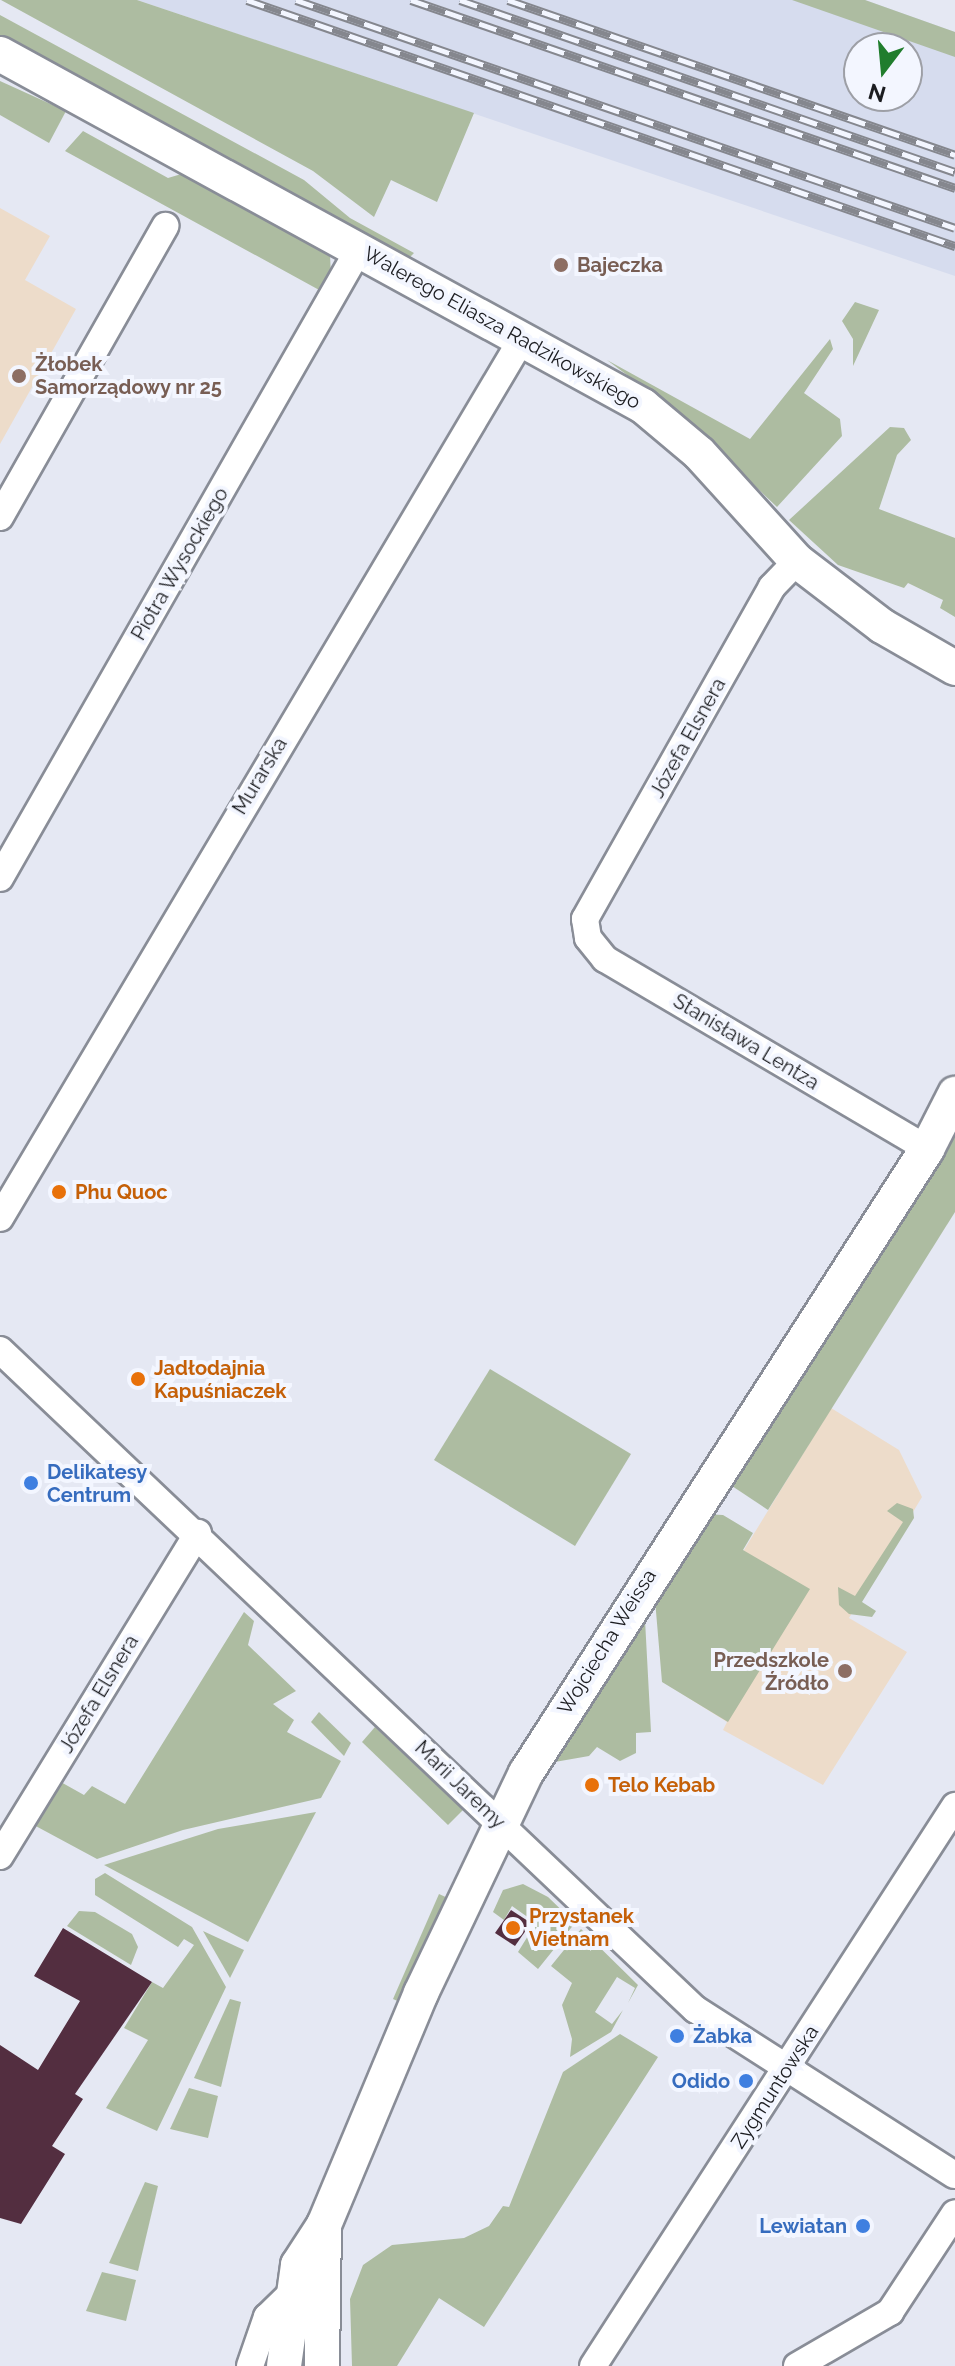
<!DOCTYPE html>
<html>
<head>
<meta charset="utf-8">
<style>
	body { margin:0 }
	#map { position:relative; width:955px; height:2366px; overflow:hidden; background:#e5e8f3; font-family:Raleway,sans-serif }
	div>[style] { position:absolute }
	.built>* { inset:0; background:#d6dcee }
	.education>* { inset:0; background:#eddcca }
	.green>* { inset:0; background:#adbca1 }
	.building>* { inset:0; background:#532e40 }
	.roads { filter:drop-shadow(2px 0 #898d97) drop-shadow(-2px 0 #898d97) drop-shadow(0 2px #898d97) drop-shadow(0 -2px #898d97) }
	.minor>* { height:26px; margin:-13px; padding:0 13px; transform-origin:13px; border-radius:13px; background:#fff }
	.tertiary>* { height:34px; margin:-17px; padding:0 17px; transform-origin:17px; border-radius:17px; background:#fff }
	.rail>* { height:9px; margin-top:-4.5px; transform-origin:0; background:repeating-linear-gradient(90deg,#f3f6ff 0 18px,#85878e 0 36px); box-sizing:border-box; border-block:2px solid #85878e }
	.dots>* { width:22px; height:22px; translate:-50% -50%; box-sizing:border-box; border:4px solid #f3f6ff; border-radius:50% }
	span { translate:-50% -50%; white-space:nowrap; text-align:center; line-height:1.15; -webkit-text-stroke:8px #f3f6ff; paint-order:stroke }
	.education-label { font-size:20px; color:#785e54; font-weight:700 }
	.left { translate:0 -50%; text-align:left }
	.right { translate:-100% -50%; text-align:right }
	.street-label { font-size:20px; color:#1b1c20 }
	.food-label { font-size:20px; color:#c56008; font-weight:700 }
	.shop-label { font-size:20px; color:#366cbe; font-weight:700 }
	.north { position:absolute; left:843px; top:32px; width:80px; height:80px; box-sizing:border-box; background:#f3f6ff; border:2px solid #9d9fa6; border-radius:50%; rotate:196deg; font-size:22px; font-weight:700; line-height:32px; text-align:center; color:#1b1c20 }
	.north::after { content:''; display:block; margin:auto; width:28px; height:36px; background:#207d2d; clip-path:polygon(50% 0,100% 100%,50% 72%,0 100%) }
</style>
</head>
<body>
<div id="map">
	<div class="built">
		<i style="clip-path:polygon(evenodd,137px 0,865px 0,955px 32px,955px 276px,137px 0,859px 48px,907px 48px,907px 96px,859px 96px,859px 48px)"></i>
	</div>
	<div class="education">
		<i style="clip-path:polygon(0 208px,50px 236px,25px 280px,76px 309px,0 444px)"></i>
		<i style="clip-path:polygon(831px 1408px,899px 1450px,922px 1497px,849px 1618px,907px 1652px,823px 1785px,723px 1730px,727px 1722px,663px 1682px)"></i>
	</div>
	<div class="green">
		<i style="clip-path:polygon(1px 0,137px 0,474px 113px,437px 202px,391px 180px,374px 217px,313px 171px)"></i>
		<i style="clip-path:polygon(792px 0,865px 0,955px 32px,955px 57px)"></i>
		<i style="clip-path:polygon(0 15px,304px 180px,350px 218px,414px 253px,408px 259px,0 38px)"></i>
		<i style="clip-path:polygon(0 81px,66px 111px,49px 143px,0 115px)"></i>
		<i style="clip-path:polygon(83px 131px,168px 178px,188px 172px,330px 254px,331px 277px,321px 291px,65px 151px)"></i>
		<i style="clip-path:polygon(855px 302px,879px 310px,853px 366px,853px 339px,842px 321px)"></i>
		<i style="clip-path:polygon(830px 339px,833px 349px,804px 393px,840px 419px,842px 436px,777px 507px,683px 417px,607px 360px,750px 439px)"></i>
		<i style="clip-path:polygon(890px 427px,904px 428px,911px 440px,897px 455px,879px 509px,955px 538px,955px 617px,940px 608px,943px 600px,908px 583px,904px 588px,838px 565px,789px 520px)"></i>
		<i style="clip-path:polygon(955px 1126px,955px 1212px,768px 1510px,732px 1486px)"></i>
		<i style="clip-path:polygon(490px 1369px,631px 1454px,575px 1546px,434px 1460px)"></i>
		<i style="clip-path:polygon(897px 1503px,913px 1509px,914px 1518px,862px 1602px,876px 1611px,872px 1617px,849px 1614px,839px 1605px,838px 1587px,855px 1596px,903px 1522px,887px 1511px)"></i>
		<i style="clip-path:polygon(704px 1514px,723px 1515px,753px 1533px,743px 1550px,810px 1589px,728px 1722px,662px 1682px,654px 1588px)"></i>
		<i style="clip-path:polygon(644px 1601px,651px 1732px,636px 1733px,636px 1753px,620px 1761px,597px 1747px,589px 1756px,549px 1763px)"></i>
		<i style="clip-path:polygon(244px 1612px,254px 1621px,248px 1645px,296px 1691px,273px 1704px,294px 1720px,287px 1732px,341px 1761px,321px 1798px,183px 1830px,97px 1859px,32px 1824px,59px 1781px,84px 1795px,92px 1786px,125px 1804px)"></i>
		<i style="clip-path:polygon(319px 1712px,351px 1743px,344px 1756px,311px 1722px)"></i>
		<i style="clip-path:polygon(375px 1727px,463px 1810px,448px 1825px,362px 1742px)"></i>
		<i style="clip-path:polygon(316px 1812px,248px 1942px,104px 1865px,218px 1829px)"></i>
		<i style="clip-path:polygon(105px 1873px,192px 1927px,226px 1987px,157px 2131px,106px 2108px,148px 2040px,124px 2028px,152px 1982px,163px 1988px,194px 1945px,184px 1939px,178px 1947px,95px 1895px,95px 1879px)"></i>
		<i style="clip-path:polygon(523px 1884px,548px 1897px,575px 1923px,538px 1969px,518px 1952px,536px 1923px,512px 1906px,504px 1920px,493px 1912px,503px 1890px)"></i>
		<i style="clip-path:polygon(439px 1894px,450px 1899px,402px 2003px,393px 1999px)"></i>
		<i style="clip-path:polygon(79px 1911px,95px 1912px,132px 1934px,138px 1947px,131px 1965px,67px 1926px)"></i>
		<i style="clip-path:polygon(581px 1929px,638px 1985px,628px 2003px,635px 1988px,617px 1977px,595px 2012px,612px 2024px,623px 2010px,611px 2032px,570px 2057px,572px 2039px,562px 2005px,572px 1983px,551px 1966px)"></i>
		<i style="clip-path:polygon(203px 1931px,244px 1950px,230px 1978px)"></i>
		<i style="clip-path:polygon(230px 1999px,241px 2002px,221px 2087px,194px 2078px)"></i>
		<i style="clip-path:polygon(620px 2034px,658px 2057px,484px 2327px,439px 2298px,397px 2366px,352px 2366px,350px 2299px,363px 2265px,392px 2245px,464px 2238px,489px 2226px,503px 2206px,509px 2207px,563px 2072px)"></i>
		<i style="clip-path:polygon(189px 2088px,218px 2096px,208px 2138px,170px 2129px)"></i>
		<i style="clip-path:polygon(145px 2182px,158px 2186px,138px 2271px,109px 2263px)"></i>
		<i style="clip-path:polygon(102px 2272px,136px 2280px,126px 2321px,86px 2311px)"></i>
	</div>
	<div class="building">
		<i style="clip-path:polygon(511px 1910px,531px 1923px,515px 1946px,495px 1933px)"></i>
		<i style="clip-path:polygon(63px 1928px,152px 1982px,75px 2094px,83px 2099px,52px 2146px,65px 2154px,21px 2224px,0 2218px,0 2045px,38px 2070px,80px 2001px,34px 1976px)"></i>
	</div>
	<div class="roads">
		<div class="minor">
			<i style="left:0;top:517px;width:335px;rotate:-60.4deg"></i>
			<i style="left:797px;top:561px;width:36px;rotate:134deg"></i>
			<i style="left:772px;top:587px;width:381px;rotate:119.4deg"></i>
			<i style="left:585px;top:919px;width:19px;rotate:81deg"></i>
			<i style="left:588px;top:938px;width:27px;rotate:51deg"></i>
			<i style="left:605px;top:959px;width:374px;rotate:30.5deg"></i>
			<i style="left:0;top:878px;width:724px;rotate:-60.28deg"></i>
			<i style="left:0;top:1218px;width:1025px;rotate:-59.3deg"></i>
			<i style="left:0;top:1350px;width:958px;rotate:43.48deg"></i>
			<i style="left:695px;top:2009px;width:308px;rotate:32.6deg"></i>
			<i style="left:0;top:1856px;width:379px;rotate:-58.5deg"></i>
			<i style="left:250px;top:2366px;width:52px;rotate:-70.9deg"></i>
			<i style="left:267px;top:2317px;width:30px;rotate:-44deg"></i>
			<i style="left:593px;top:2366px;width:667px;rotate:-57.12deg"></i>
			<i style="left:797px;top:2366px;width:108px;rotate:-30.1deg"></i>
			<i style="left:890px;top:2312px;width:118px;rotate:-56.7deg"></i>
		</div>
		<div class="tertiary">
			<i style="left:0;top:54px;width:733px;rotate:28.7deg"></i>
			<i style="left:643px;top:406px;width:73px;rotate:40deg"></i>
			<i style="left:699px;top:453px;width:146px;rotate:47.8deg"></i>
			<i style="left:797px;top:561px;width:107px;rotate:37.4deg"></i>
			<i style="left:882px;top:626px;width:84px;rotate:29.9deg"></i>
			<i style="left:284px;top:2366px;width:102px;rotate:-82.1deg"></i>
			<i style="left:298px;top:2265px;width:48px;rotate:-57deg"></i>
			<i style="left:324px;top:2225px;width:251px;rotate:-67.3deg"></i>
			<i style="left:421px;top:1993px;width:244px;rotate:-64.5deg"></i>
			<i style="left:526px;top:1773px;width:742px;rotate:-57.27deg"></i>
			<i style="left:927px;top:1149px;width:62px;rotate:-63deg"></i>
			<i style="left:322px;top:2366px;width:141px;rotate:-89.2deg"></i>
		</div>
	</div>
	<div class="rail">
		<i style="left:247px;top:0;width:750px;rotate:19.16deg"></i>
		<i style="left:296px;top:0;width:697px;rotate:19.08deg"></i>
		<i style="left:411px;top:0;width:576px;rotate:19.06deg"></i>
		<i style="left:460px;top:0;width:524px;rotate:19.16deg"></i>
		<i style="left:508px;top:0;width:473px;rotate:19.1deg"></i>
	</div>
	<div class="dots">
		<i style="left:561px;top:265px;background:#8d6e63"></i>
		<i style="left:19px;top:376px;background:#8d6e63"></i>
		<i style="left:59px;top:1192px;background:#e8710a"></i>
		<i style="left:138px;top:1379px;background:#e8710a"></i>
		<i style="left:31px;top:1483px;background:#3f7fe0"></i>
		<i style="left:845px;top:1671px;background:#8d6e63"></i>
		<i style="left:592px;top:1785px;background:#e8710a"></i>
		<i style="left:513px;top:1928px;background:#e8710a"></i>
		<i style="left:677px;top:2036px;background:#3f7fe0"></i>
		<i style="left:746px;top:2081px;background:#3f7fe0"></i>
		<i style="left:863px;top:2226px;background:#3f7fe0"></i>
	</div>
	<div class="education-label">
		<span class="left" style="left:577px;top:265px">Bajeczka</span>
		<span class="left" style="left:35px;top:376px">Żłobek<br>Samorządowy nr 25</span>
		<span class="right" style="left:829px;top:1672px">Przedszkole<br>Źródło</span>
	</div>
	<div class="street-label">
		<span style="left:502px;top:328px;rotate:29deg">Walerego Eliasza Radzikowskiego</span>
		<span style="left:180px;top:564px;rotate:-60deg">Piotra Wysockiego</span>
		<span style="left:688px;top:738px;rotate:-61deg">Józefa Elsnera</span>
		<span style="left:260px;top:776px;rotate:-59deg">Murarska</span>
		<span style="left:746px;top:1042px;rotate:31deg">Stanisława Lentza</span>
		<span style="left:607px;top:1642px;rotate:-58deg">Wojciecha Weissa</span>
		<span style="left:99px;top:1694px;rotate:-59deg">Józefa Elsnera</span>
		<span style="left:460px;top:1785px;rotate:44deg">Marii Jaremy</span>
		<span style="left:775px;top:2087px;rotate:-57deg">Zygmuntowska</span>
	</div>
	<div class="food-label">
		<span class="left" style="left:75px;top:1192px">Phu Quoc</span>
		<span class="left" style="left:154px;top:1380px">Jadłodajnia<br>Kapuśniaczek</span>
		<span class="left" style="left:608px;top:1785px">Telo Kebab</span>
		<span class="left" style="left:529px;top:1928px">Przystanek<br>Vietnam</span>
	</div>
	<div class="shop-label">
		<span class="left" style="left:47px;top:1484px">Delikatesy<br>Centrum</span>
		<span class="left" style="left:693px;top:2036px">Żabka</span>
		<span class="right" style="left:730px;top:2081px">Odido</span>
		<span class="right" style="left:847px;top:2226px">Lewiatan</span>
	</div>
	<div class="north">N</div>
</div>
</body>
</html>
